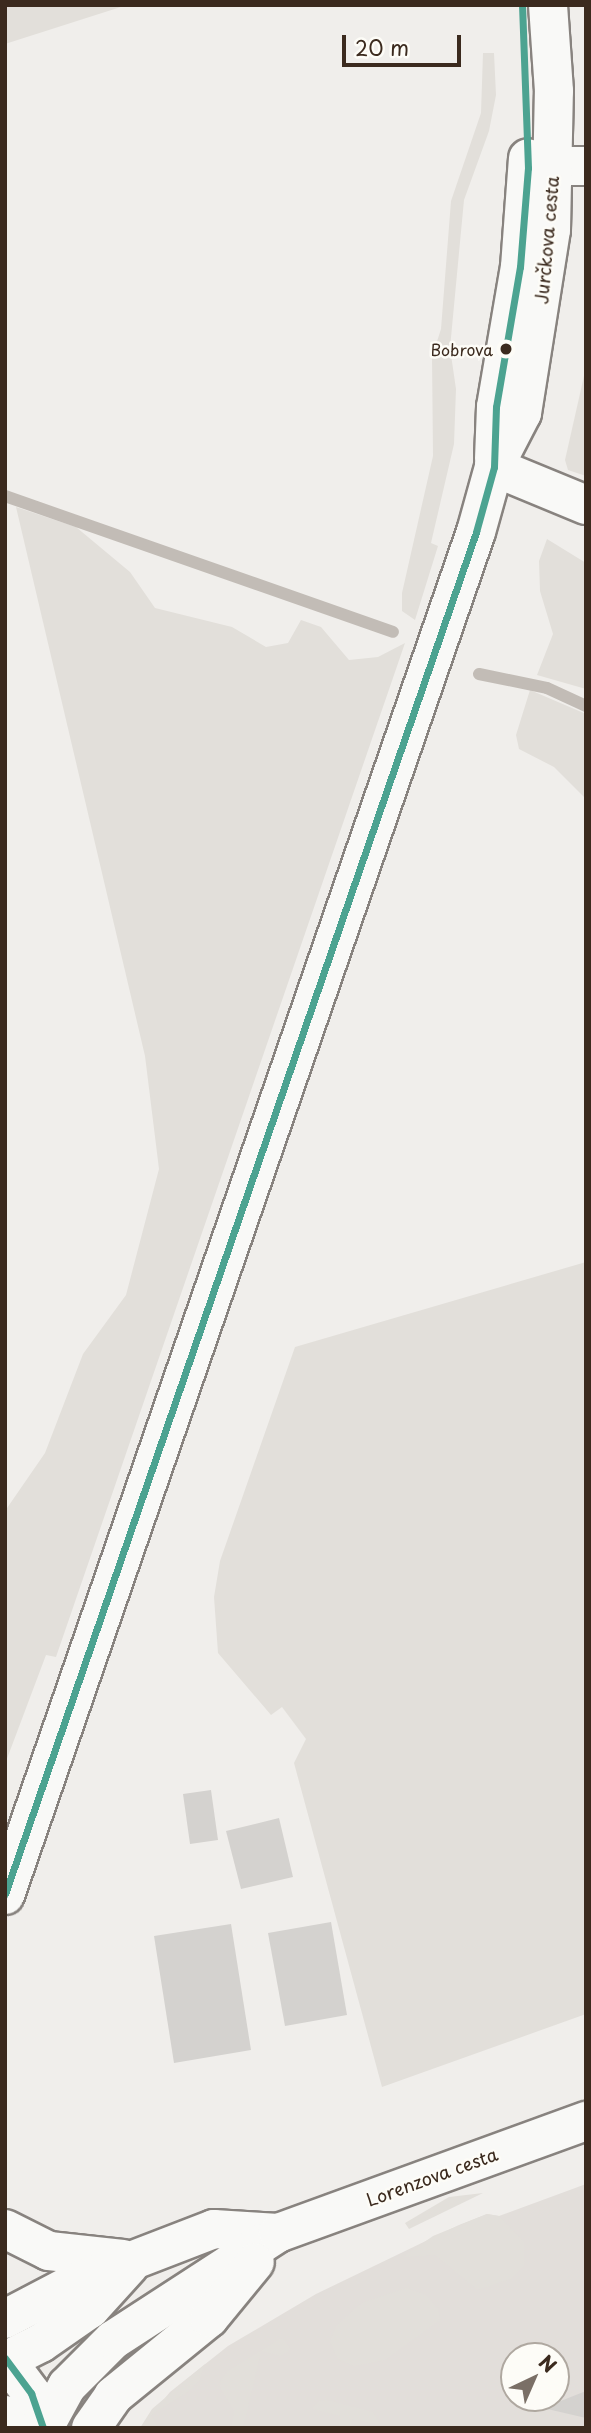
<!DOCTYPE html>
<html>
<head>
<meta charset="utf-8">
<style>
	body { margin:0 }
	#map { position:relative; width:591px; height:2433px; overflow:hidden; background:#f0eeeb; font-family:"Playpen Sans",sans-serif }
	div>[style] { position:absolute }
	.built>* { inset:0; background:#e2deda }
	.green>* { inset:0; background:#e2dfda }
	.stream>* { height:12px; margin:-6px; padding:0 6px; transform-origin:6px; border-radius:6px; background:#c2bcb6 }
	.building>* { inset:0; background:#d4d2cf }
	.roads { filter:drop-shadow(2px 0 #88837f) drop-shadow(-2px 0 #88837f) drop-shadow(0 2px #88837f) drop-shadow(0 -2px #88837f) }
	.street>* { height:38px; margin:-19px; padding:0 19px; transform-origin:19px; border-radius:19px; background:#f9f9f7 }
	.secondary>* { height:38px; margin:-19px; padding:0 19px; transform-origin:19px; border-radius:19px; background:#f9f9f7 }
	.bus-1>* { height:7px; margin:-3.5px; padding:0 3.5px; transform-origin:3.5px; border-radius:3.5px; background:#4ca391 }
	.dots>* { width:19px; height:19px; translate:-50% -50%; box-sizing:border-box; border:4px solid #fdfcf7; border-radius:50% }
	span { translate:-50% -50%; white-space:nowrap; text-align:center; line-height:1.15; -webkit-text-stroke:5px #fdfcf7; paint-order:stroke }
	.bus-label { font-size:16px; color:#3b2a1e }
	.right { translate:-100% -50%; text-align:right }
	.street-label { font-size:18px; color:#3b2a1e }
	.frame { position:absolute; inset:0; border:7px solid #3b2a1e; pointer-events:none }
	.north { position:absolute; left:500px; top:2342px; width:70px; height:70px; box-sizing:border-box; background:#fdfcf7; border:2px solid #afa8a0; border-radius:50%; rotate:44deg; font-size:19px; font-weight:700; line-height:28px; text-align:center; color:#3b2a1e }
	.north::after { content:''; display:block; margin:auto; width:24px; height:32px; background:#7a6f66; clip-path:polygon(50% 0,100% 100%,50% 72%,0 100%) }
	.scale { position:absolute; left:342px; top:35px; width:119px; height:32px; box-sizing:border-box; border:4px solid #3b2a1e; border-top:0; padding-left:9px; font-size:21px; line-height:24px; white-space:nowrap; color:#3b2a1e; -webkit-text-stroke:5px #fdfcf7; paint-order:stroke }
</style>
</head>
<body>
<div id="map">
	<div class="built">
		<i style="clip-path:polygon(evenodd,586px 2184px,586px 2428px,140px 2428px,170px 2392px,228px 2346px,316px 2294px,459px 2225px,487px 2214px,499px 2216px,586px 2184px,514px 2356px,556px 2356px,556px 2398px,514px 2398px,514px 2356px)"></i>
	</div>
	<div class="green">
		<i style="clip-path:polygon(5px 5px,127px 5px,5px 44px)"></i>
		<i style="clip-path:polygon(483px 53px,494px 53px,496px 95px,489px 131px,464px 200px,450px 348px,456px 389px,454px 444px,431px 543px,438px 546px,415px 620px,402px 611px,402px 593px,433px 456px,432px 357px,441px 329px,451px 201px,481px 113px)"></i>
		<i style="clip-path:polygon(586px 367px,586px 476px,568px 470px,565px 460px)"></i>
		<i style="clip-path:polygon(16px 507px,76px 527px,130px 572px,155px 608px,232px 627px,266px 647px,288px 643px,301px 620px,321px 627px,349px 660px,378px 657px,405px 643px,56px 1657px,46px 1655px,5px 1764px,5px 1511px,45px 1453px,83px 1354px,126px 1295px,159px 1169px,145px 1056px)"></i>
		<i style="clip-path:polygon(547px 539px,586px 563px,586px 689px,537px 675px,553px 634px,540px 591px,539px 561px)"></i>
		<i style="clip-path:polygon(530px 690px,586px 714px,586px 799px,554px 767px,519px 749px,516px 735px)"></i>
		<i style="clip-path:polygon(586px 1262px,586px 2014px,382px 2087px,294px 1763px,306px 1739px,282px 1707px,271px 1715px,218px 1653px,214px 1597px,220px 1561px,295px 1347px)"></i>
		<i style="clip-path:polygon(483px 2193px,409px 2229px,405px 2223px,449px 2197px)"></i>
		<i style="clip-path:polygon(487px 2214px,499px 2216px,524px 2242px,524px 2266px,512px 2278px,478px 2290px,435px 2255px,403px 2257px,433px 2236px)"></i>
		<i style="clip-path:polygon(407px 2288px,426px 2295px,438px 2309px,440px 2320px,385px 2360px,354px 2366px,338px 2359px,330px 2342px,337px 2325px,362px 2303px)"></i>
		<i style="clip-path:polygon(282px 2338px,291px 2349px,281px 2356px,261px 2351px,243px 2428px,231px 2428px,234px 2411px,220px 2387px,221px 2380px,228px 2371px)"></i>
		<i style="clip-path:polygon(205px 2364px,200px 2379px,189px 2391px,151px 2415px,158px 2428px,140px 2428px,152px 2409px)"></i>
		<i style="clip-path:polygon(327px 2400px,373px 2412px,380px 2425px,352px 2419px,350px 2428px,338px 2428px,340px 2416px,312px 2409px,319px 2401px)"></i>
	</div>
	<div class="stream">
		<i style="left:5px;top:496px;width:411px;rotate:19.3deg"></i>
		<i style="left:479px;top:674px;width:69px;rotate:11.6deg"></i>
		<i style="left:547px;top:688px;width:43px;rotate:24.8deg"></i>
	</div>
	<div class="building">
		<i style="clip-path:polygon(211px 1790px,218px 1840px,190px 1844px,183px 1794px)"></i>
		<i style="clip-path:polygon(279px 1818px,293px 1877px,241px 1889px,226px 1831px)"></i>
		<i style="clip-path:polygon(331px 1922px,347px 2015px,285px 2026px,268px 1933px)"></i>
		<i style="clip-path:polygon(231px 1924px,251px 2050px,174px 2063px,154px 1936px)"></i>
		<i style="clip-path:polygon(586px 2391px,586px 2418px,543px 2408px)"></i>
	</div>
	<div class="roads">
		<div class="street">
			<i style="left:528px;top:168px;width:58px;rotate:-2deg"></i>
			<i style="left:494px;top:467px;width:100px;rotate:22.4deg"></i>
		</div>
		<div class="secondary">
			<i style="left:494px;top:459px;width:52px;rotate:-87.8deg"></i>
			<i style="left:496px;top:407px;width:142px;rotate:-80.3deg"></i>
			<i style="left:520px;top:267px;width:109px;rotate:-85.8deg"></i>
			<i style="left:5px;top:1895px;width:1442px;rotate:-70.94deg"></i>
			<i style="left:476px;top:532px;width:67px;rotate:-74.5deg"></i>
			<i style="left:494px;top:467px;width:61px;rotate:-62.6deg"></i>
			<i style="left:522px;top:413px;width:185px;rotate:-81deg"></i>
			<i style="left:551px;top:230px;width:139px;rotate:-88.8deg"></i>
			<i style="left:554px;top:91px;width:86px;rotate:-94deg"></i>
			<i style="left:5px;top:2229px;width:49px;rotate:26.6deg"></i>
			<i style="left:49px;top:2251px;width:74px;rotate:6.2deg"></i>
			<i style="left:5px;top:2319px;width:78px;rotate:-27.6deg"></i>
			<i style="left:74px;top:2283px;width:150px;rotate:-21.1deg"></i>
			<i style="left:214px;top:2229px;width:64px;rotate:3.6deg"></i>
			<i style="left:5px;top:2358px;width:44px;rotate:53.4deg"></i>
			<i style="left:31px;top:2393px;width:37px;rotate:71deg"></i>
			<i style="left:5px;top:2361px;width:40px;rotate:-26.6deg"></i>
			<i style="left:41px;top:2343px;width:60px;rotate:-34.8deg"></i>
			<i style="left:90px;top:2309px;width:58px;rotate:-47.8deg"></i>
			<i style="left:5px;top:2415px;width:14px;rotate:73deg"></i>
			<i style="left:44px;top:2428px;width:48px;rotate:-61.3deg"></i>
			<i style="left:67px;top:2386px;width:65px;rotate:-45deg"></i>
			<i style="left:113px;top:2340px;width:197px;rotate:-33deg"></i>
			<i style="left:278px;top:2233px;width:328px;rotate:-20deg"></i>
			<i style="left:91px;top:2428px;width:39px;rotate:-55deg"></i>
			<i style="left:113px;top:2396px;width:124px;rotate:-39.1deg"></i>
			<i style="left:209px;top:2318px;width:72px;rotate:-50.6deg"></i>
		</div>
	</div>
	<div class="bus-1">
		<i style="left:5px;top:1894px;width:1441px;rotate:-70.92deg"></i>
		<i style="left:476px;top:532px;width:67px;rotate:-74.5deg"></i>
		<i style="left:494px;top:467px;width:60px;rotate:-88.1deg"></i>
		<i style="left:496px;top:407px;width:142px;rotate:-80.3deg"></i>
		<i style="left:520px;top:267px;width:99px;rotate:-85.4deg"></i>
		<i style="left:528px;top:168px;width:163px;rotate:-92.1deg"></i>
		<i style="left:5px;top:2358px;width:44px;rotate:53.4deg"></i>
		<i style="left:31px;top:2393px;width:37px;rotate:71deg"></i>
	</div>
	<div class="dots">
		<i style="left:506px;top:349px;background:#3b2a1e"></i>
	</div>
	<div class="bus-label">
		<span class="right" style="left:493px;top:349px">Bobrova</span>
	</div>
	<div class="street-label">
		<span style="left:547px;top:240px;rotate:-85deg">Jurčkova cesta</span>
		<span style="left:432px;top:2177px;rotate:-20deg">Lorenzova cesta</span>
	</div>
	<div class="frame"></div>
	<div class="north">N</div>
	<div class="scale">20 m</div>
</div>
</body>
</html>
